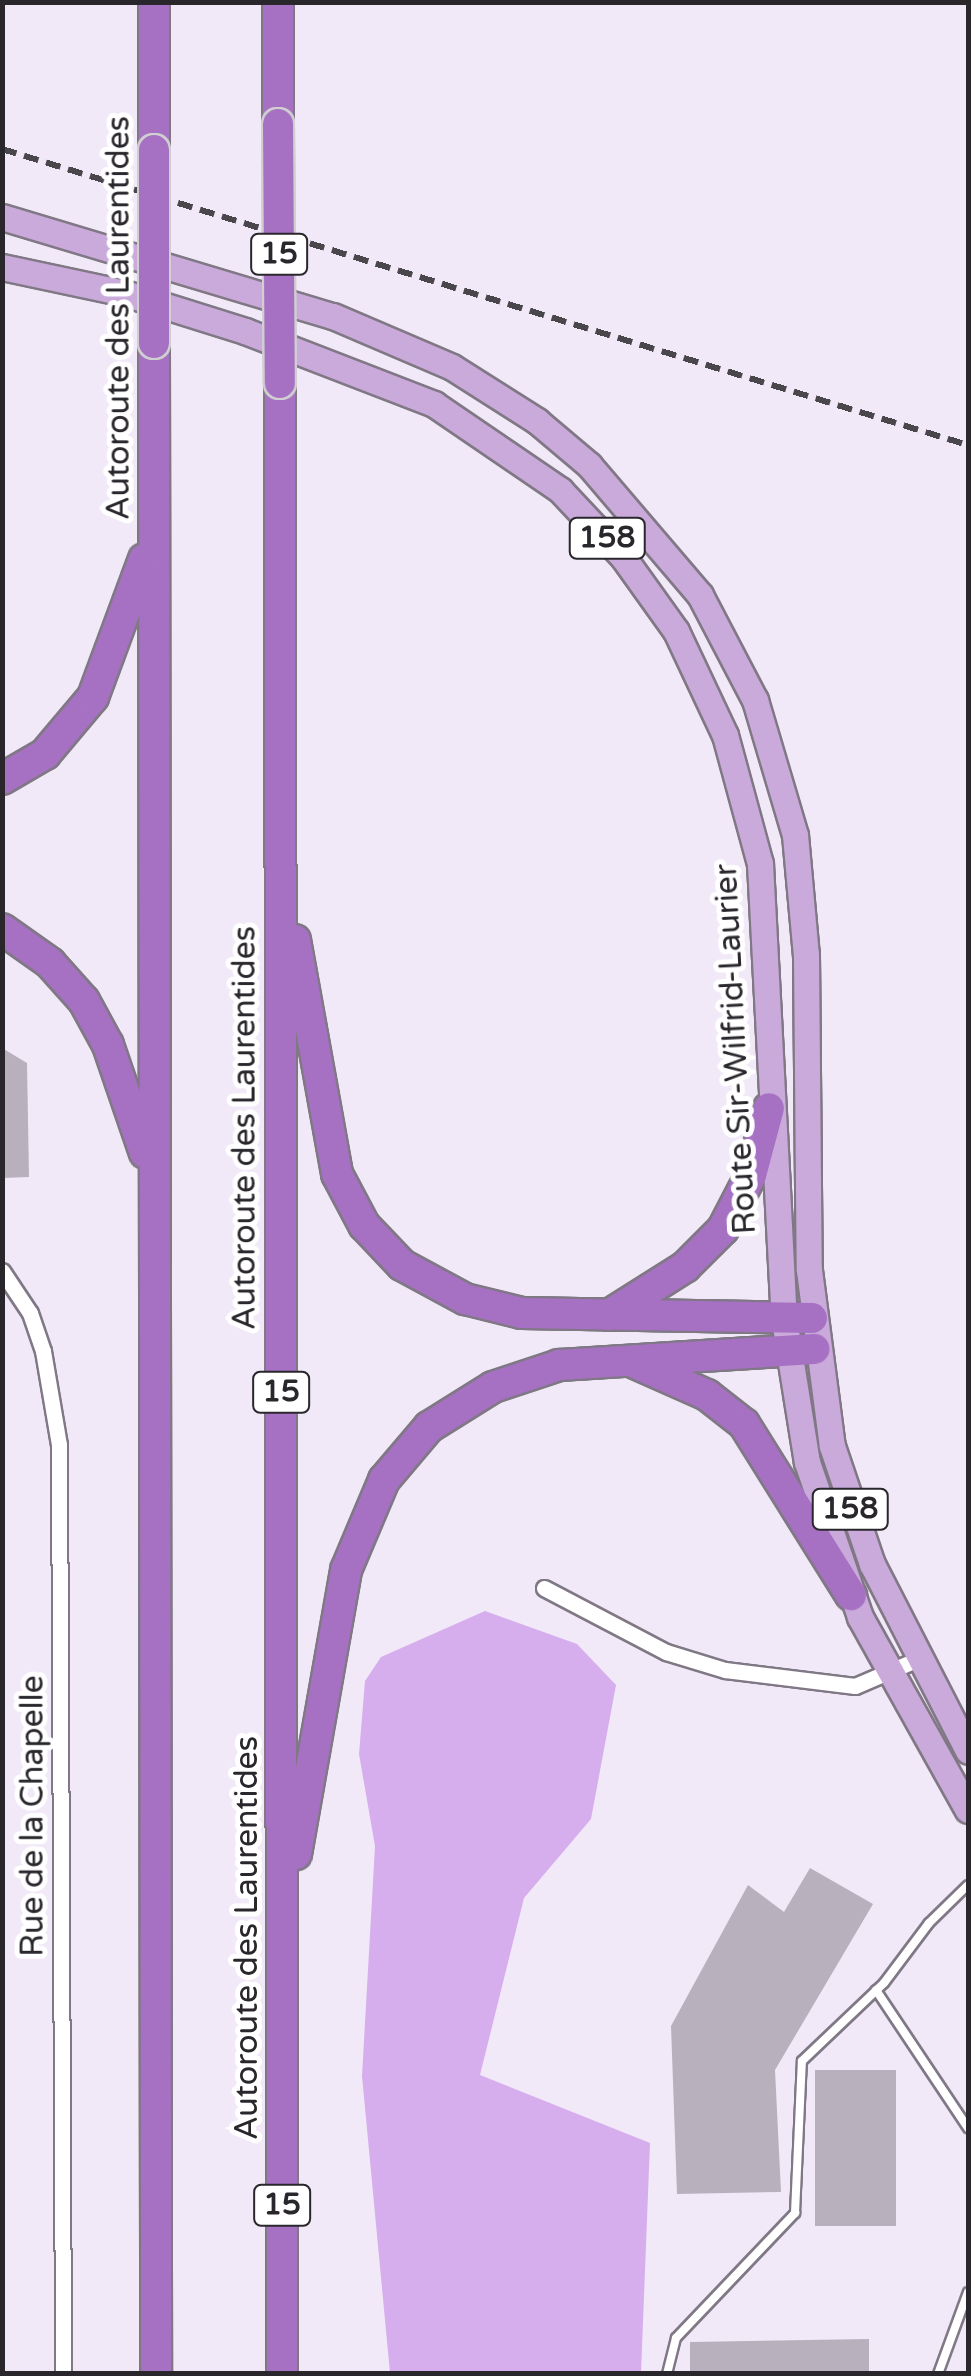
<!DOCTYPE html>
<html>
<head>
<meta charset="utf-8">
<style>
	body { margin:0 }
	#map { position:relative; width:971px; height:2376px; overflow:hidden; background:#f1e9f7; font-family:"Varela Round",sans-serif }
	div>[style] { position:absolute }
	.green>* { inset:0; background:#d6aded }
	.building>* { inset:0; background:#b9b0be }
	.roads { filter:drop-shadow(2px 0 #807885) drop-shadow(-2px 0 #807885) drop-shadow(0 2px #807885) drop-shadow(0 -2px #807885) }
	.service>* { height:8px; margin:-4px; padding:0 4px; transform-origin:4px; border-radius:4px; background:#fff }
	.minor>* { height:15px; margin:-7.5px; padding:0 7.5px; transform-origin:7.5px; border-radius:7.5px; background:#fff }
	.primary>* { height:25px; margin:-12.5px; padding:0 12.5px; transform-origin:12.5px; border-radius:12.5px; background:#caaadb }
	.motorway>* { height:30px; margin:-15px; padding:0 15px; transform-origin:15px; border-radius:15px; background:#a671c3 }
	.rail>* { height:6px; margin-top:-3px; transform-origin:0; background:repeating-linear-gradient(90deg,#49464c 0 15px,transparent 0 23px) }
	.bridges { filter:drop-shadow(2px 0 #d0cfd1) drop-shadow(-2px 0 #d0cfd1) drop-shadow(0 2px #d0cfd1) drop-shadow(0 -2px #d0cfd1) }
	.motorway-bridge>* { height:30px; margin:-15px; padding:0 15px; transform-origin:15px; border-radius:15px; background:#a671c3 }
	span { translate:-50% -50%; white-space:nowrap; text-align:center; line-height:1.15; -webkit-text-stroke:10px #fff; paint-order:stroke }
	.shield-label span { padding:2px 8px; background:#fff; border:2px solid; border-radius:8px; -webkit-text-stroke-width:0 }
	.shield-label { font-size:30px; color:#2a272c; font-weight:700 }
	.street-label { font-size:32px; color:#2a272c }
	.frame { position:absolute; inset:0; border:5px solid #2a272c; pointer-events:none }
</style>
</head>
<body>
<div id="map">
	<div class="green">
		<i style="clip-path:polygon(485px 1611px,577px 1644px,616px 1685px,591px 1819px,524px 1898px,480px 2075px,650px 2143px,641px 2373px,390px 2373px,362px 2076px,375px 1846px,359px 1754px,365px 1681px,381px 1657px)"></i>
	</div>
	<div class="building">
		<i style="clip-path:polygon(2px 1048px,27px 1063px,29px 1177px,2px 1178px)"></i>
		<i style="clip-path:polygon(810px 1868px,873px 1904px,775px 2070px,781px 2192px,677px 2194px,671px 2026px,748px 1885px,784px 1912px)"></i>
		<i style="clip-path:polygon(815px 2070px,896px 2070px,896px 2226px,815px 2226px)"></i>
		<i style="clip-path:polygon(869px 2339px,869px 2374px,690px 2374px,690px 2342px)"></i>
	</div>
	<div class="roads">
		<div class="service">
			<i style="left:876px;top:1990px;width:166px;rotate:56.3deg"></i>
			<i style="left:667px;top:2374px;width:37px;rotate:-76deg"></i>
			<i style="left:676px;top:2338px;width:173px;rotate:-46.4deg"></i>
			<i style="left:795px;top:2213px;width:152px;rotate:-87.4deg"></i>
			<i style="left:802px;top:2061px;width:113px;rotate:-43.6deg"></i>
			<i style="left:884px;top:1983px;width:75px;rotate:-53.1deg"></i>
			<i style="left:929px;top:1923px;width:54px;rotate:-44.3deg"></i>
			<i style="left:938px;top:2374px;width:87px;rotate:-69.9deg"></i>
		</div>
		<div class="minor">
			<i style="left:2px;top:1271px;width:50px;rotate:56.3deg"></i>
			<i style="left:30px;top:1313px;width:40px;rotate:71.1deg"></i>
			<i style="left:43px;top:1351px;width:95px;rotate:80.3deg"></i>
			<i style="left:59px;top:1445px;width:929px;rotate:89.75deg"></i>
			<i style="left:544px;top:1588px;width:138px;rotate:27.7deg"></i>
			<i style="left:666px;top:1652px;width:62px;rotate:17deg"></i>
			<i style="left:725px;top:1670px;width:131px;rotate:7deg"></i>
			<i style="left:855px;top:1686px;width:69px;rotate:-23.2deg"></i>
		</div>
		<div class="primary">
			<i style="left:2px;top:217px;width:345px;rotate:16.7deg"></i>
			<i style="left:333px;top:316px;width:129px;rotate:23.2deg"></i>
			<i style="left:452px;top:367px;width:101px;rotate:32.4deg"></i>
			<i style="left:537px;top:421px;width:68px;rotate:40.2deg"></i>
			<i style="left:589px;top:465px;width:171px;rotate:49.5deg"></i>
			<i style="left:700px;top:595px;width:119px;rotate:62.4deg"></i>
			<i style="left:755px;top:700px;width:141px;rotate:73.5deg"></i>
			<i style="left:795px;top:835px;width:121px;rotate:84.8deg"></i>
			<i style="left:806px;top:955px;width:315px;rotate:89.5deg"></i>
			<i style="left:809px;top:1270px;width:177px;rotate:82.6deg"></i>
			<i style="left:832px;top:1446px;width:125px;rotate:71.3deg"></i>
			<i style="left:872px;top:1564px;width:210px;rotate:62.8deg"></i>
			<i style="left:2px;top:267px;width:125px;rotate:12deg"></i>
			<i style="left:124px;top:293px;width:127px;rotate:17.4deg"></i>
			<i style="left:245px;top:331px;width:203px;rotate:21.1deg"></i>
			<i style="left:434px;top:404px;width:153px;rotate:34.3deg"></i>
			<i style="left:560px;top:490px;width:92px;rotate:46.8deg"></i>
			<i style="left:623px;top:557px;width:91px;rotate:54.4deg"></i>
			<i style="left:676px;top:631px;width:115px;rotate:64.8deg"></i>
			<i style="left:725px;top:735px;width:134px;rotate:74.8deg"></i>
			<i style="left:760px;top:864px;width:456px;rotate:87deg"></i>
			<i style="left:784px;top:1319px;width:145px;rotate:80.9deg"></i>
			<i style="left:807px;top:1462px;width:164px;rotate:71.1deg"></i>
			<i style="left:860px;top:1617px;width:221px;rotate:60.8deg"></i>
		</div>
		<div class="motorway">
			<i style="left:154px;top:2px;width:148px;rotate:90deg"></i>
			<i style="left:278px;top:2px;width:122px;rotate:90deg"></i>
			<i style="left:154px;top:343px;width:2031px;rotate:89.94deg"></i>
			<i style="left:280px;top:383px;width:1991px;rotate:89.94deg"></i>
			<i style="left:2px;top:779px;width:50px;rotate:-30.2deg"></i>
			<i style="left:45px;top:754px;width:75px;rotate:-49.9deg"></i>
			<i style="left:93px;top:697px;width:147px;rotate:-69.7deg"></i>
			<i style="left:2px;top:929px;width:59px;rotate:35.3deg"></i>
			<i style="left:50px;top:963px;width:51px;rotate:48.2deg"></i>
			<i style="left:84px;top:1001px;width:50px;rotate:61.4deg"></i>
			<i style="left:108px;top:1045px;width:114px;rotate:71.1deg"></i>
			<i style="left:295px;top:940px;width:238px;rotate:79.8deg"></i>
			<i style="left:337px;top:1174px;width:58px;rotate:62.1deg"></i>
			<i style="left:364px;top:1225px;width:55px;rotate:46.5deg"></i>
			<i style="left:402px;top:1265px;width:72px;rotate:28.4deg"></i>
			<i style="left:465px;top:1299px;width:59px;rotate:13.8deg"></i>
			<i style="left:522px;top:1313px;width:290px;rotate:1deg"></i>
			<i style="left:609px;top:1315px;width:90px;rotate:-32.3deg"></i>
			<i style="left:685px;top:1267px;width:54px;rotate:-45deg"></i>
			<i style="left:723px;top:1229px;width:61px;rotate:-62.6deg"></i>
			<i style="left:751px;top:1175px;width:69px;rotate:-75deg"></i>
			<i style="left:635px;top:1363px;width:79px;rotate:24deg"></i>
			<i style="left:707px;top:1395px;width:47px;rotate:38.1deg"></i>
			<i style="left:744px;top:1424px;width:202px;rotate:58deg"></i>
			<i style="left:296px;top:1854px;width:288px;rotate:-80deg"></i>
			<i style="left:346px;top:1570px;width:98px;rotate:-67.1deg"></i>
			<i style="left:384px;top:1480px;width:70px;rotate:-49.7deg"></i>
			<i style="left:429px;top:1427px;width:75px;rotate:-32deg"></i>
			<i style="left:493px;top:1387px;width:70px;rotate:-18.4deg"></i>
			<i style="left:559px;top:1365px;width:256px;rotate:-3.6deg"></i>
		</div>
	</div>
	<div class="rail">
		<i style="left:2px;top:149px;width:1010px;rotate:17.04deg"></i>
	</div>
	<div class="bridges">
		<div class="motorway-bridge">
			<i style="left:278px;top:124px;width:259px;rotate:89.6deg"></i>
			<i style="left:154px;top:343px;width:193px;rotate:-90deg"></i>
		</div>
	</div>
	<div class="shield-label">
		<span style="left:279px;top:254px">15</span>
		<span style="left:607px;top:538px">158</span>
		<span style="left:281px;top:1392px">15</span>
		<span style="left:850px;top:1509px">158</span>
		<span style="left:282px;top:2205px">15</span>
	</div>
	<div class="street-label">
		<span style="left:119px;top:318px;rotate:-90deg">Autoroute des Laurentides</span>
		<span style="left:736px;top:1049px;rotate:-93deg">Route Sir-Wilfrid-Laurier</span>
		<span style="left:245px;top:1128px;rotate:-90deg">Autoroute des Laurentides</span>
		<span style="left:33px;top:1816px;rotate:-90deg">Rue de la Chapelle</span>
		<span style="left:247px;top:1938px;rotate:-90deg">Autoroute des Laurentides</span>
	</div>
	<div class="frame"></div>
</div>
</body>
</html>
